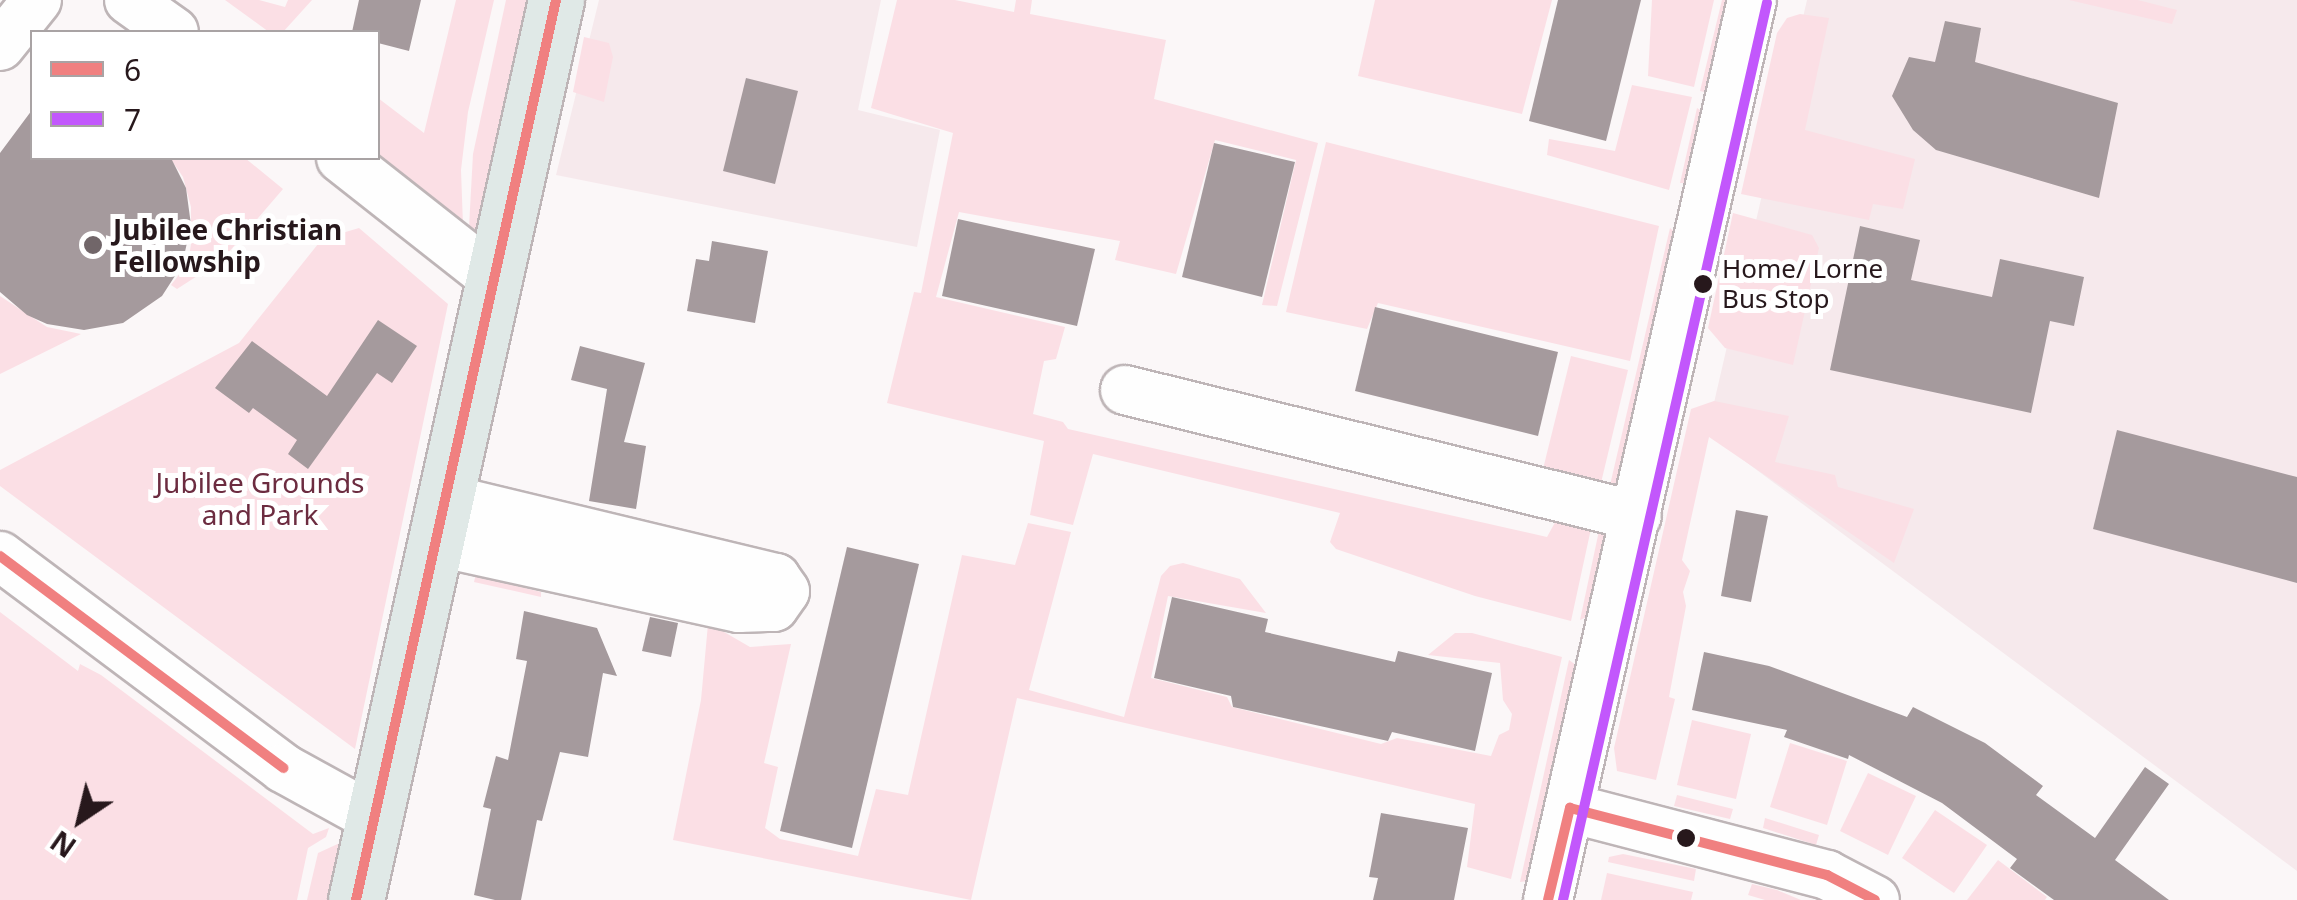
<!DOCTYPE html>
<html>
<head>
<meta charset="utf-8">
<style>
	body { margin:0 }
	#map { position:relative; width:2297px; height:900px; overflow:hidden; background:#fbf7f8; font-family:"Noto Sans",sans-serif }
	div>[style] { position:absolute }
	.built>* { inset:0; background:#f6e9ec }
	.green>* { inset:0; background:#fbdfe5 }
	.building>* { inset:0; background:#a59a9d }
	.roads { filter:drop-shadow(2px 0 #beb5b7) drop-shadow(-2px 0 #beb5b7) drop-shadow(0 2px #beb5b7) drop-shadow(0 -2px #beb5b7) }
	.minor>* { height:48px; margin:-24px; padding:0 24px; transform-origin:24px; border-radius:24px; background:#fefefe }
	.major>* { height:55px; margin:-27.5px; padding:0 27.5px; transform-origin:27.5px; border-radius:27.5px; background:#e0e9e7 }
	.bus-1>* { height:10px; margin:-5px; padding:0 5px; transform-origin:5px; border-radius:5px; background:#f08080 }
	.bus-2>* { height:10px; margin:-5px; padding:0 5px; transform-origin:5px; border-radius:5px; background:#c257fc }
	.dots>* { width:28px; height:28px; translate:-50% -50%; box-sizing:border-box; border:5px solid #fff; border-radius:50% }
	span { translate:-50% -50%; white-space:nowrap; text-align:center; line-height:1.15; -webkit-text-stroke:10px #fff; paint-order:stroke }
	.bus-label { font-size:26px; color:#27181c }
	.left { translate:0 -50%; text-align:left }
	.poi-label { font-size:28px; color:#27181c; font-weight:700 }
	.park-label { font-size:28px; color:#6c2c40 }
	.legend { position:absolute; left:30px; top:30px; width:350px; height:130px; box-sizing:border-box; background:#fff; border:2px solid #a9a3a4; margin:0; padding:12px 18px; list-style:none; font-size:30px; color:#27181c }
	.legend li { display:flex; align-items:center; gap:20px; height:50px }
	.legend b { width:50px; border:2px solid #a9a3a4 }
	.north { position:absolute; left:30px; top:770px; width:100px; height:100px; -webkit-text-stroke:8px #fff; paint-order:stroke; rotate:215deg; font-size:28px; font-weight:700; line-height:40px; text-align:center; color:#27181c }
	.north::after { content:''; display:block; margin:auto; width:35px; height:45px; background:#27181c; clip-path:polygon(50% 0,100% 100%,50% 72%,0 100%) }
</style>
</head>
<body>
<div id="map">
	<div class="built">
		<i style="clip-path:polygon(599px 0,881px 0,858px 110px,940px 130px,917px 247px,556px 175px)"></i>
		<i style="clip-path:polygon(1807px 0,2297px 0,2297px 871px,1707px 433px)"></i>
	</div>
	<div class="green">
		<i style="clip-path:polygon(225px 0,259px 0,285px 7px,288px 0,312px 0,283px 32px,269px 32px)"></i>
		<i style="clip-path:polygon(456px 0,494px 0,468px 112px,461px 170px,463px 225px,378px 158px,378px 98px,424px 133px)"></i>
		<i style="clip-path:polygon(506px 0,545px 0,488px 234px,469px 227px,473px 154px)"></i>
		<i style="clip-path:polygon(897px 0,955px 0,1014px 12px,1016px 0,1032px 0,1030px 14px,1166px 40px,1154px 99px,1318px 143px,1277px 306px,1262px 305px,1296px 160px,1215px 140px,1176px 274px,1115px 260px,1120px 241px,959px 212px,936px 297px,1065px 327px,1056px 359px,1044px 361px,1033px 414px,1063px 422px,1068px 429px,1547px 537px,1558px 517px,1592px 524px,1571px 621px,1475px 596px,1336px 549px,1330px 542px,1340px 513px,1093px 454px,1073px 525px,1030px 515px,1044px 441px,887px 403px,914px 292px,921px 293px,953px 133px,871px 108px)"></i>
		<i style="clip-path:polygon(1375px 0,1552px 0,1522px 114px,1358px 76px)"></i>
		<i style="clip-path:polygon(1652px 0,1714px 0,1694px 87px,1648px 76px)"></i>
		<i style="clip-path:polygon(1722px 0,1729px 0,1708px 93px,1700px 91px)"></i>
		<i style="clip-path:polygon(2069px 0,2138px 0,2177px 10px,2172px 24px)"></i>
		<i style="clip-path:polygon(1800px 14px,1829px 18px,1805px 130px,1915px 159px,1903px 209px,1873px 204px,1869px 220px,1741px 194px,1777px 33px,1787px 18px)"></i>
		<i style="clip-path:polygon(584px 37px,609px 43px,613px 57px,604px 102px,573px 92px)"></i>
		<i style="clip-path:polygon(1632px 85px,1692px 97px,1669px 190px,1547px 155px,1549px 139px,1615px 151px)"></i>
		<i style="clip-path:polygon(1697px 108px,1703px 112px,1687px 183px,1680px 183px)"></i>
		<i style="clip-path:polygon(1326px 142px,1659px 226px,1630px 361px,1378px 303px,1367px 329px,1286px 312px)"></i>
		<i style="clip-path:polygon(170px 158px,245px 158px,283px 189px,222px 260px,177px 289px,171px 285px,188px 263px,191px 244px,191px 207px,183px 177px)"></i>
		<i style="clip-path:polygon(1733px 213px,1812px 235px,1819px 248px,1793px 365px,1725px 348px,1708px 328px)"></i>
		<i style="clip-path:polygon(359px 228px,448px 304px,355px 749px,0 486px,0 470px,239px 343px,322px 239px)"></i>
		<i style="clip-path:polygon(1670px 228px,1676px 233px,1618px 482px,1610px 485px)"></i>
		<i style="clip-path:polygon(0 296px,47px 327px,81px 334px,0 374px)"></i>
		<i style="clip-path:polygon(1571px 356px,1628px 370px,1600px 487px,1542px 473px)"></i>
		<i style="clip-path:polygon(1714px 401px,1789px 416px,1775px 462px,1835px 475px,1838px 487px,1914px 509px,1894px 563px,1709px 437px,1682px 560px,1690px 571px,1683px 592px,1686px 606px,1669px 697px,1675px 699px,1656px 780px,1617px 771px,1614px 748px,1691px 409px)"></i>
		<i style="clip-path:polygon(1028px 523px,1071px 532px,1029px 690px,1124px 717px,1161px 576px,1170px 566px,1183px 563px,1240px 579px,1266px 613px,1168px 596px,1151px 678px,1227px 697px,1232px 707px,1381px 744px,1397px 738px,1491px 756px,1499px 735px,1509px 730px,1512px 714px,1503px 700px,1500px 663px,1428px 655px,1455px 633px,1472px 633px,1562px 657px,1511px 879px,1467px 867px,1475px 804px,1017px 698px,971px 900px,673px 840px,701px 700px,708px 624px,492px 574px,493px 580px,541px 592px,541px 597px,474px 582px,479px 561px,717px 619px,719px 629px,750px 647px,791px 644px,764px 763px,778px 767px,765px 828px,780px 839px,858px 856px,876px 789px,908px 795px,962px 555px,1015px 565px)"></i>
		<i style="clip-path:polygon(1600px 526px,1606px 534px,1589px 616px,1580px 620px)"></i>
		<i style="clip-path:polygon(0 612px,78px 671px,80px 664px,101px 675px,313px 834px,329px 828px,326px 837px,308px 848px,297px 900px,0 900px)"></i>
		<i style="clip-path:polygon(1569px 660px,1576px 665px,1528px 881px,1520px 882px)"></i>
		<i style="clip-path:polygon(1692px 720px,1751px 734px,1736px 799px,1677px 785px)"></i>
		<i style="clip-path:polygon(1790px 743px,1847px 761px,1827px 825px,1770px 807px)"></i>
		<i style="clip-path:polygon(1868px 773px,1916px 796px,1888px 855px,1840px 831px)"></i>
		<i style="clip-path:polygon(1677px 795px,1733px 809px,1730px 819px,1674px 806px)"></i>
		<i style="clip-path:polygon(1935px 810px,1987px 845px,1954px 893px,1902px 858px)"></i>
		<i style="clip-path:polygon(1765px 818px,1819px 835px,1816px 845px,1763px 828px)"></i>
		<i style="clip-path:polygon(342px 842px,340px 900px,307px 900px,318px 853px)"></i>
		<i style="clip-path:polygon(1623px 854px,1696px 869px,1694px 881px,1608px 862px,1609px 857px)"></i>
		<i style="clip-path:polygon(1998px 860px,2047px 897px,2045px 900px,1967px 900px)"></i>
		<i style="clip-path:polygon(1607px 873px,1693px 892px,1691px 900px,1601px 900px)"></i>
		<i style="clip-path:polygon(1752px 884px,1777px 890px,1801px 900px,1765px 900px,1748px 895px)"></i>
	</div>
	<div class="building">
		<i style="clip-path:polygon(359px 0,421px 0,409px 51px,378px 43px,378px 32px,352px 32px)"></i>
		<i style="clip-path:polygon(1558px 0,1641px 0,1606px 141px,1529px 121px)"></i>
		<i style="clip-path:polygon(1945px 21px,1981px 28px,1975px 62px,2118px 103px,2099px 198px,1936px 150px,1913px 130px,1892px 96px,1909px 57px,1935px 62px)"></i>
		<i style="clip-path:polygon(746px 78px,798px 91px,775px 184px,723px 171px)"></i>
		<i style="clip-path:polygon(32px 110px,32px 158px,171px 158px,186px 188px,191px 225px,182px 265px,162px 296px,123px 323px,84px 330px,47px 324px,27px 315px,0 292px,0 153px)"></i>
		<i style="clip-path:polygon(1214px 143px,1295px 162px,1262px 297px,1182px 277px)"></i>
		<i style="clip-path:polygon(958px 219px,1095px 249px,1077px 326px,942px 296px)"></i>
		<i style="clip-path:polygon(1860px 226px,1920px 240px,1911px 280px,1992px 297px,2000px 259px,2084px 277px,2074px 326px,2050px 321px,2031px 413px,1830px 370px)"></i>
		<i style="clip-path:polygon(712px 241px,768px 251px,755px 323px,687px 311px,696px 259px,709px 261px)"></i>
		<i style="clip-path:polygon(1375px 307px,1558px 352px,1538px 436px,1355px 391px)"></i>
		<i style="clip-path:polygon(378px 320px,417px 346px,392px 383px,377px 373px,308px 469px,288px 454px,297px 440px,253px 408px,249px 413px,215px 388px,252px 341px,327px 396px)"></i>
		<i style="clip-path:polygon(580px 346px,645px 363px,624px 442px,646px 446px,636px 509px,589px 501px,607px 389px,571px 380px)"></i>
		<i style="clip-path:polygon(2117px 430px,2297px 477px,2297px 583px,2093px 529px)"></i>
		<i style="clip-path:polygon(1736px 510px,1768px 516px,1751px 602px,1721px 596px)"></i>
		<i style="clip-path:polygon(847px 547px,919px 564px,852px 848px,780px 831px)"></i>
		<i style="clip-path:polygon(1172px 597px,1268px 619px,1265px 632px,1395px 662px,1398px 651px,1492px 673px,1475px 751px,1392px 732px,1388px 741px,1233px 707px,1231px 696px,1154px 678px)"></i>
		<i style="clip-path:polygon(524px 611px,597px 628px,617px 676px,603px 673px,588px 757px,560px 752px,542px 821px,537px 820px,521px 900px,495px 900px,474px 895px,491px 809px,483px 807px,496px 756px,508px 760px,527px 661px,516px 659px)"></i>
		<i style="clip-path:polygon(650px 617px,678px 623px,671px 657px,642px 651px)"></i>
		<i style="clip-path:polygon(1704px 652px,1769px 666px,1907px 717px,1913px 707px,1985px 743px,2043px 786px,2036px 795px,2095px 838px,2145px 767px,2169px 784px,2115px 860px,2169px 900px,2054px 900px,2010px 868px,2017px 859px,1942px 803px,1849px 755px,1848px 759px,1784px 737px,1787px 730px,1692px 710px)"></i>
		<i style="clip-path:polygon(1381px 813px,1468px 828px,1454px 900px,1373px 900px,1378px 878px,1369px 877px)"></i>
	</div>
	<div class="roads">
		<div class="minor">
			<i style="left:129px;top:0;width:55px;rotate:35.4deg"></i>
			<i style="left:0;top:46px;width:59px;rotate:-51.2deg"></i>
			<i style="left:341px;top:158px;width:192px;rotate:38.2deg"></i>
			<i style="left:1125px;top:390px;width:527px;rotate:13.83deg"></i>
			<i style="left:434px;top:541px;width:312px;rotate:12.4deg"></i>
			<i style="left:739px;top:608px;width:35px;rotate:-2deg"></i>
			<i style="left:774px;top:607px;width:19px;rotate:-55deg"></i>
			<i style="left:785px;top:591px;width:16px;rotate:-125deg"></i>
			<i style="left:776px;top:578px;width:342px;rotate:-166.5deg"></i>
			<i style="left:0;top:556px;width:354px;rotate:36.8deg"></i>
			<i style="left:283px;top:768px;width:104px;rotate:28.8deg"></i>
			<i style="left:1570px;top:808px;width:266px;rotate:14.6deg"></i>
			<i style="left:1827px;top:875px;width:54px;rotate:27.5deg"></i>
			<i style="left:1548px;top:900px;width:923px;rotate:-77.23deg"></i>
		</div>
		<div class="major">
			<i style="left:356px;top:900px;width:922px;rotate:-77.47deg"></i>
		</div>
	</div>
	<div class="bus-1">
		<i style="left:0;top:556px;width:354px;rotate:36.8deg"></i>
		<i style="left:356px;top:900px;width:922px;rotate:-77.47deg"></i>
		<i style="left:1548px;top:900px;width:95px;rotate:-76.6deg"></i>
		<i style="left:1570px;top:808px;width:266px;rotate:14.6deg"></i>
		<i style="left:1827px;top:875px;width:54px;rotate:27.5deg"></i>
	</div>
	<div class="bus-2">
		<i style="left:1563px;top:900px;width:920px;rotate:-77.19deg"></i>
	</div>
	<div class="dots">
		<i style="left:93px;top:245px;background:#716669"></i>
		<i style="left:1703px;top:284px;background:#27181c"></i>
		<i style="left:1686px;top:838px;background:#27181c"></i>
	</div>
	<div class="bus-label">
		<span class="left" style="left:1722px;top:284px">Home/ Lorne<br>Bus Stop</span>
	</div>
	<div class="poi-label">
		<span class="left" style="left:113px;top:245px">Jubilee Christian<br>Fellowship</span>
	</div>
	<div class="park-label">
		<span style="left:260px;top:498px">Jubilee Grounds<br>and Park</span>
	</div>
	<ul class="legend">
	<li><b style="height:12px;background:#f08080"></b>6</li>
	<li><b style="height:12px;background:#c257fc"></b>7</li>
	</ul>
	<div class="north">N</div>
</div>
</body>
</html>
